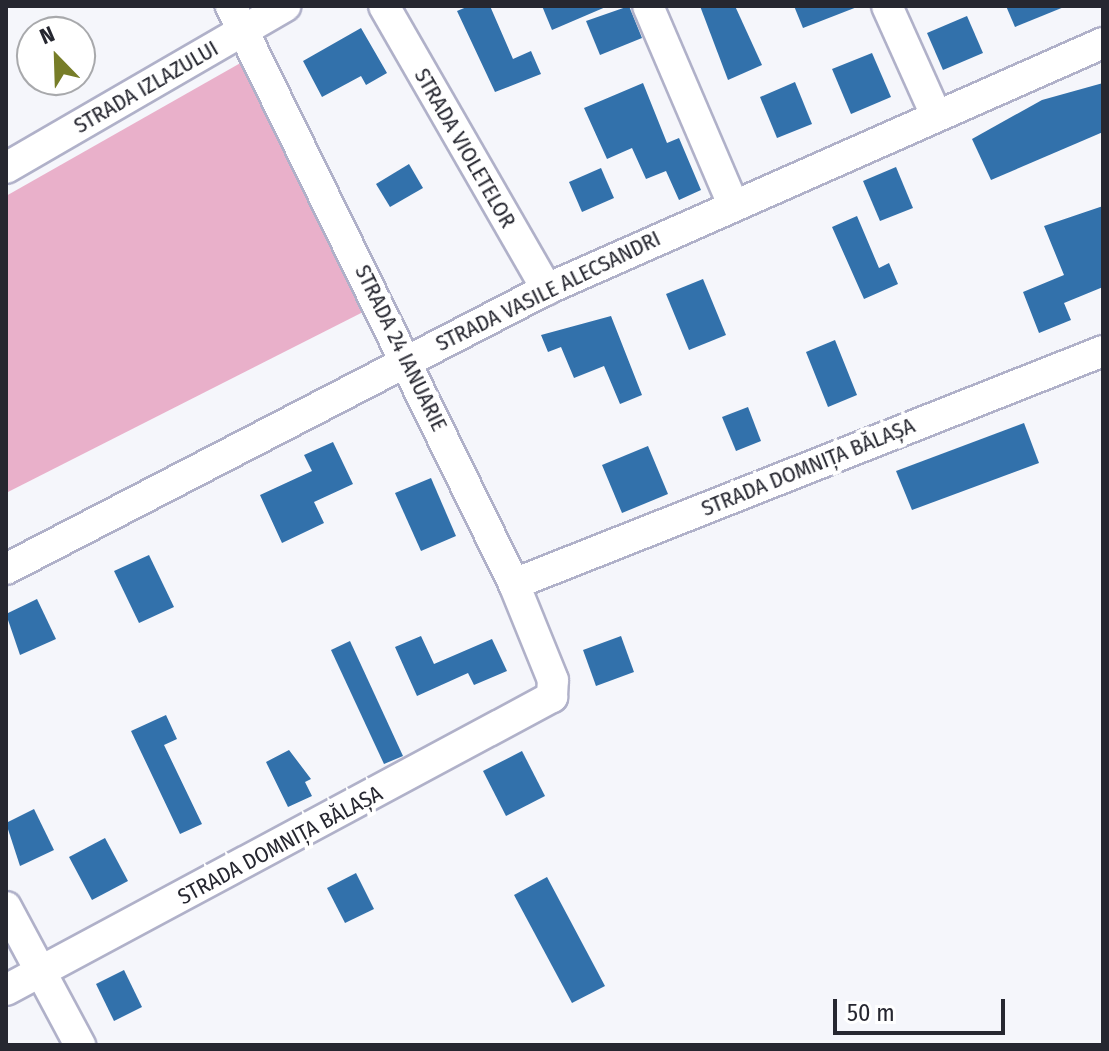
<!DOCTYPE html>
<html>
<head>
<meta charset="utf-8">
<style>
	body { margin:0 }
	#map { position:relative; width:1109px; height:1051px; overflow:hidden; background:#f5f6fb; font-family:"Fira Sans Condensed",sans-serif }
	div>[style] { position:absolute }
	.green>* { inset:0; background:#e9b0ca }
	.building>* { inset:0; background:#3271ab }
	.roads { filter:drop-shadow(2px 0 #b0b1c9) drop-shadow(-2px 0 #b0b1c9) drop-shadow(0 2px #b0b1c9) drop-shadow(0 -2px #b0b1c9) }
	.minor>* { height:30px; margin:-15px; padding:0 15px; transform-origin:15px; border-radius:15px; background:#fff }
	span { translate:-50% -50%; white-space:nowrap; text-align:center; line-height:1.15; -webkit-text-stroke:8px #fff; paint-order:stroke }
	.street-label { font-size:22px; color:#262730 }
	.frame { position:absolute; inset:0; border:8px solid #262730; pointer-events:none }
	.north { position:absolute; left:16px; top:16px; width:80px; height:80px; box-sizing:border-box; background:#fff; border:2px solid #a8a9ac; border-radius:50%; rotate:337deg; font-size:22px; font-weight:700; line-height:32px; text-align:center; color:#262730 }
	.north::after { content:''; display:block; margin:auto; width:28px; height:36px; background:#777d28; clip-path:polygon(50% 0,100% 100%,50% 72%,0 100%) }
	.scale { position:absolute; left:833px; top:999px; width:172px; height:36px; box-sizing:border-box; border:4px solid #262730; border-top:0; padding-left:10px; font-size:24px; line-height:28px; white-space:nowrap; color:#262730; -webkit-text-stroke:6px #fff; paint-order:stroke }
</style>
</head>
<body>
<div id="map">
	<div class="green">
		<i style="clip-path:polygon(244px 61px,371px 308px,6px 493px,6px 196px)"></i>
	</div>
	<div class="building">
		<i style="clip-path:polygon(469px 6px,490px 6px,513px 59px,531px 51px,541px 74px,495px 92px,457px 11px)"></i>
		<i style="clip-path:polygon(542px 6px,608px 6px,552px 30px)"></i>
		<i style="clip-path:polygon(629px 6px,642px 38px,600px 55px,586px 21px)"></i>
		<i style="clip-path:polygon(700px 6px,735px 6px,762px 65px,728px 80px)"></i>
		<i style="clip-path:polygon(794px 6px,857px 6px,857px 7px,803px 28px)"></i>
		<i style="clip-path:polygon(1006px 6px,1064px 6px,1064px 7px,1015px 27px)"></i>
		<i style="clip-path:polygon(967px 16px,983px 53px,943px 70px,927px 33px)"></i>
		<i style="clip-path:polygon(361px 28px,387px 73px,366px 85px,361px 76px,322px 97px,303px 61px)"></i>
		<i style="clip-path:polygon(872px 53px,891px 97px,851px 114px,832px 69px)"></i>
		<i style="clip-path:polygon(795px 82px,812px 124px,777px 138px,760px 97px)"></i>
		<i style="clip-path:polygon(643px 83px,667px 143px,679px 138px,701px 190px,679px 200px,666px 171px,646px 179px,632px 148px,607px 159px,584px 108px)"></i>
		<i style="clip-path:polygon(1103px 83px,1103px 132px,991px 180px,972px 139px,1042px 100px)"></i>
		<i style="clip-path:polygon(409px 164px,423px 188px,390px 207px,376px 184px)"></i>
		<i style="clip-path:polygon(896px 167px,913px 208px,880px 221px,863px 181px)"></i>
		<i style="clip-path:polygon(601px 168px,614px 198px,582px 212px,569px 182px)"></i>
		<i style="clip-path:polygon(1103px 206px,1103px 287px,1064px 303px,1071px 320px,1039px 333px,1023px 292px,1064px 275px,1044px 226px)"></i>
		<i style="clip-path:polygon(857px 216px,879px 268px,889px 263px,898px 284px,864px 299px,832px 227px)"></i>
		<i style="clip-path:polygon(703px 279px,726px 335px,689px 350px,666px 294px)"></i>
		<i style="clip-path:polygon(611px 316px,642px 395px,620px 404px,604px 366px,574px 378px,561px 347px,548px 352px,541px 335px)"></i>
		<i style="clip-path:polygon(835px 340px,857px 395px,828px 407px,806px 352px)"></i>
		<i style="clip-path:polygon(748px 407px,761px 441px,736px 451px,722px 417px)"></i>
		<i style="clip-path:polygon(1024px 423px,1039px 463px,912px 510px,896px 471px)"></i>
		<i style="clip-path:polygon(333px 442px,353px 484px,314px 502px,324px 523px,282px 543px,260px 495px,312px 471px,304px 455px)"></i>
		<i style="clip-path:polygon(648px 446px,668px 494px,622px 513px,602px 465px)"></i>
		<i style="clip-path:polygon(431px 478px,456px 536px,421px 551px,395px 493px)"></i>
		<i style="clip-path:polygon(149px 555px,174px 607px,139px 623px,114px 571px)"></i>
		<i style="clip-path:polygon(37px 599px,56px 639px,20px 655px,6px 614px)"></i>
		<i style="clip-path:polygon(421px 636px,434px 664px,492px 639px,507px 671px,474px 685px,468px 673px,417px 696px,395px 647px)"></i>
		<i style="clip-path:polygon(621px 636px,634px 672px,596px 686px,583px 650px)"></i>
		<i style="clip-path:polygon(350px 641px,403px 756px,384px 764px,331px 650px)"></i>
		<i style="clip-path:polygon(166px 715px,177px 739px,164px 745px,202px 824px,180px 834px,131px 731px)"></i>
		<i style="clip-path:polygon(289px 750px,311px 779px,305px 782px,312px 796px,288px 807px,266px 762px)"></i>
		<i style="clip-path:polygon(522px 751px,545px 796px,506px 816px,483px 771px)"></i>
		<i style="clip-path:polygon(34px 809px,54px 850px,20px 866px,6px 823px)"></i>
		<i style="clip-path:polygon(105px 838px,128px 881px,92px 900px,69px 857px)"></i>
		<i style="clip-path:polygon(356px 873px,374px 909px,345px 923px,327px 888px)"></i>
		<i style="clip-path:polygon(547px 877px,605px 986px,572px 1003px,514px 895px)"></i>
		<i style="clip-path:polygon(124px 970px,142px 1007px,114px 1021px,96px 984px)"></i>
	</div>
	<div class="roads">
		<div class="minor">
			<i style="left:384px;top:6px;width:327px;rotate:60.1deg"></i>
			<i style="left:648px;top:6px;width:213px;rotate:66.8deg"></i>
			<i style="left:887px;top:6px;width:120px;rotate:65.8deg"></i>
			<i style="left:6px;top:168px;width:323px;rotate:-30.1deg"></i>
			<i style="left:6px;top:569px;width:609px;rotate:-27.36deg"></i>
			<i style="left:547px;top:289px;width:608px;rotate:-23.87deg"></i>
			<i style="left:514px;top:584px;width:633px;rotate:-21.58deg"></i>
			<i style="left:6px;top:907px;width:157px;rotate:61.8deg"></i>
			<i style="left:6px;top:990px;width:620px;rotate:-28.22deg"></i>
			<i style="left:552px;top:697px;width:17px;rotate:-87deg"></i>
			<i style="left:553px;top:680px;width:104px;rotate:-112.1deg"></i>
			<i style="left:514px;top:584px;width:644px;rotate:-116.09deg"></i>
		</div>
	</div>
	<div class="street-label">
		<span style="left:146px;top:87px;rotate:-30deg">STRADA IZLAZULUI</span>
		<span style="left:465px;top:148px;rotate:60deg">STRADA VIOLETELOR</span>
		<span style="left:548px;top:291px;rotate:-26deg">STRADA VASILE ALECSANDRI</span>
		<span style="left:401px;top:348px;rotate:64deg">STRADA 24 IANUARIE</span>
		<span style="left:808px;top:467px;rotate:-22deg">STRADA DOMNIȚA BĂLAȘA</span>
		<span style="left:280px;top:845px;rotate:-28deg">STRADA DOMNIȚA BĂLAȘA</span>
	</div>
	<div class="frame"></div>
	<div class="north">N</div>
	<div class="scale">50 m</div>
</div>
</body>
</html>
